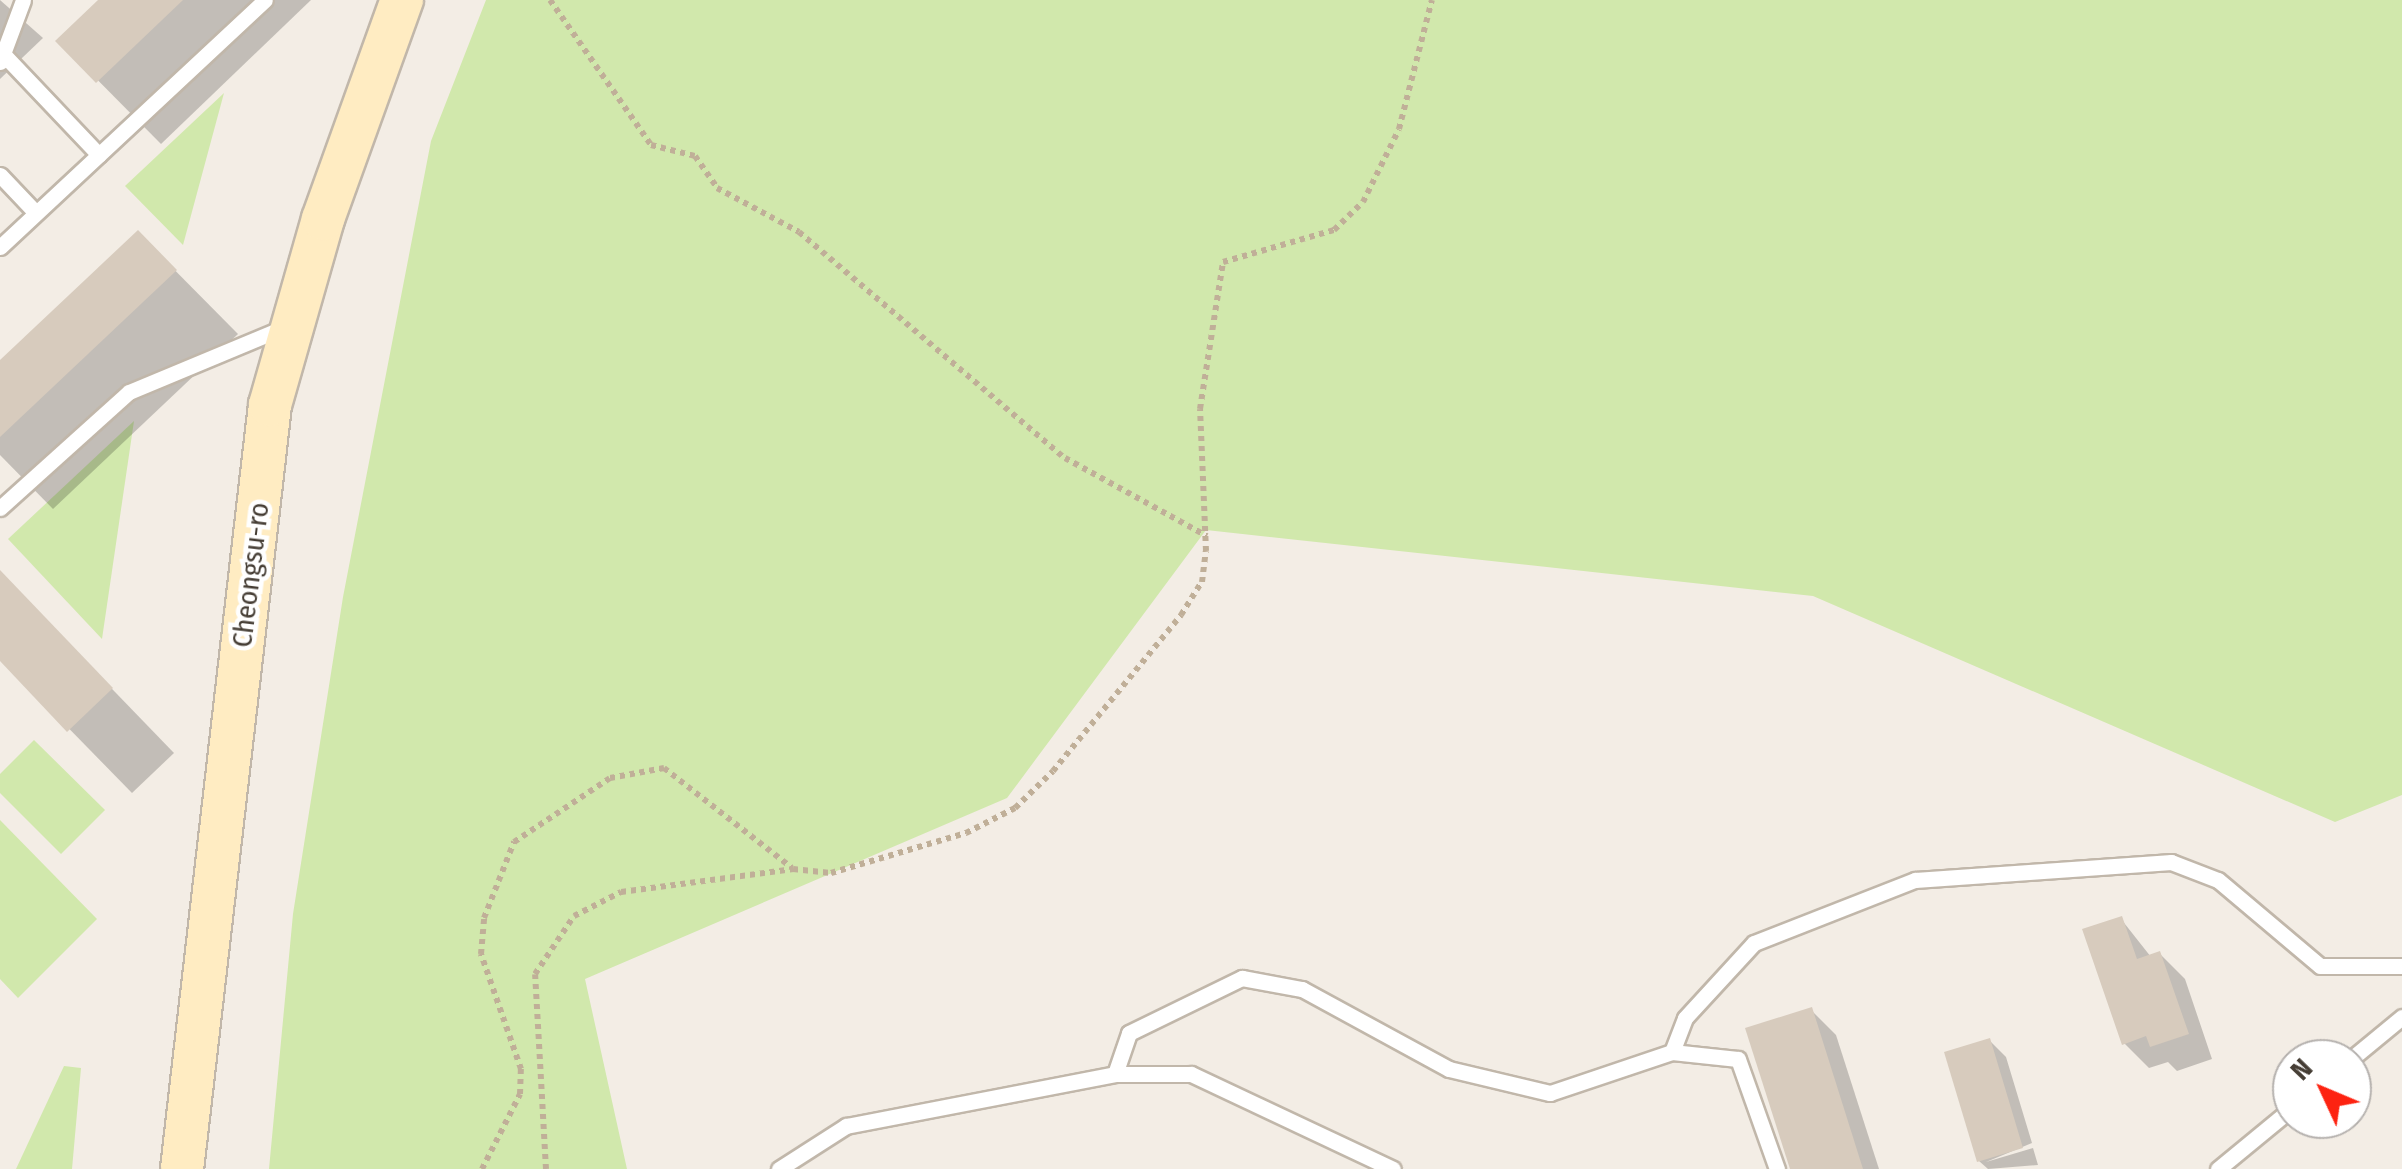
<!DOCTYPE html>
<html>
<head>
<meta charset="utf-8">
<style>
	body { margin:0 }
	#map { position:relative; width:2402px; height:1169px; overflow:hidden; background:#f3ede5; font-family:"Fira Sans Condensed",sans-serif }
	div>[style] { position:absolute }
	.green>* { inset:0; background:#d1e8ac }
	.shadow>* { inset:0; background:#0003 }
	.building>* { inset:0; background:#d7cbbd }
	.path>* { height:6px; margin-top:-3px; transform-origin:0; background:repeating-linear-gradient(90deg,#c0af98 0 5px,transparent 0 10px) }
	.roads { filter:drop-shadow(2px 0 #c1b7aa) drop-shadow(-2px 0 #c1b7aa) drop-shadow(0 2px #c1b7aa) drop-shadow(0 -2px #c1b7aa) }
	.service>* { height:15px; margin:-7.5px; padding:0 7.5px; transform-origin:7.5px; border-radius:7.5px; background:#fff }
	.secondary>* { height:42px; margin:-21px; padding:0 21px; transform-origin:21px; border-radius:21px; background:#ffecc2 }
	span { translate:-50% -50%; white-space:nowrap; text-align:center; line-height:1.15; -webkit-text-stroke:9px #fff; paint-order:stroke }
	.street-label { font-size:28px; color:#453d34 }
	.north { position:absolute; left:2272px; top:1039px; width:100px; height:100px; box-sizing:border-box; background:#fff; border:2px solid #b5b1ae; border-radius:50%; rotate:314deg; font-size:28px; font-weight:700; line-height:40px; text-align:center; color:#453d34 }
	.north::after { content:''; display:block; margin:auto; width:35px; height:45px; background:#fd2311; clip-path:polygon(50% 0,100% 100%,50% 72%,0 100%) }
</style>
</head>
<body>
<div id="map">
	<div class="green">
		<i style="clip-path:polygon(486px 0,2402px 0,2402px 795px,2335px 822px,1813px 596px,1206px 530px,1007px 798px,585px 979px,627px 1169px,269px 1169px,293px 914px,343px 597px,431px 141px)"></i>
		<i style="clip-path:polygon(224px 93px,183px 245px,125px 186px)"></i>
		<i style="clip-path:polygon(134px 421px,102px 639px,8px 539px)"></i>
		<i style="clip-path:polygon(34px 740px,105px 810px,61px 854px,0 793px,0 774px)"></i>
		<i style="clip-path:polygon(0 820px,97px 919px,18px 998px,0 979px)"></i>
		<i style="clip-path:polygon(64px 1066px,81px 1068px,72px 1169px,16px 1169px)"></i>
	</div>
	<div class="shadow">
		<i style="clip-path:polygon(0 0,43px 38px,0 79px)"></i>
		<i style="clip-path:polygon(101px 0,311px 0,161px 144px,59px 41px)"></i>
		<i style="clip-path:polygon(138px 233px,238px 334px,53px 509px,0 455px,0 363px)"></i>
		<i style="clip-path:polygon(0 573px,174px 753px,132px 793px,0 658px)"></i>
		<i style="clip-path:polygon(2121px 919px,2151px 957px,2160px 954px,2185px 979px,2212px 1059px,2177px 1071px,2168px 1062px,2149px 1068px,2124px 1043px)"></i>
		<i style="clip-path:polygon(1811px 1010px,1836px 1035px,1879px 1169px,1793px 1169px)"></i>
		<i style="clip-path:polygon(1989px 1040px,2006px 1057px,2032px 1143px,1986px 1162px,2033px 1148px,2038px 1165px,1988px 1169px,1979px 1161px)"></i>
	</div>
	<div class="building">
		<i style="clip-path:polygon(98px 0,183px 0,96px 83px,55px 41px)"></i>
		<i style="clip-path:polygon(138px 230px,177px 270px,0 437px,0 360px)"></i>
		<i style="clip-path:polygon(0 570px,113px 688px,67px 732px,0 661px)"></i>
		<i style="clip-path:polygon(2122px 916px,2137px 959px,2160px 951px,2189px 1034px,2150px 1047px,2146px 1036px,2122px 1045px,2082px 929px)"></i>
		<i style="clip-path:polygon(1812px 1007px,1863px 1169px,1790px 1169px,1745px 1028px)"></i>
		<i style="clip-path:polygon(1990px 1038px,2023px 1148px,1977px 1162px,1944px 1052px)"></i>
	</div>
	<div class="path">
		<i style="left:550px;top:0;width:177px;rotate:55.1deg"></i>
		<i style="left:651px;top:145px;width:45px;rotate:14deg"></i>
		<i style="left:695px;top:156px;width:39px;rotate:55deg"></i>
		<i style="left:717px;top:188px;width:93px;rotate:28.2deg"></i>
		<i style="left:799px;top:232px;width:349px;rotate:40.4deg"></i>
		<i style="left:1065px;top:458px;width:162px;rotate:28.8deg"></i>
		<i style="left:482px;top:1169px;width:84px;rotate:-63.1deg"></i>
		<i style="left:520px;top:1094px;width:25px;rotate:-88deg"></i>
		<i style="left:521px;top:1069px;width:122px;rotate:-109.2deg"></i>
		<i style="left:481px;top:954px;width:36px;rotate:-85deg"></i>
		<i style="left:484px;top:918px;width:82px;rotate:-68.5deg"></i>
		<i style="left:514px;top:842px;width:115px;rotate:-33.7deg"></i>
		<i style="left:610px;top:778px;width:55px;rotate:-10.5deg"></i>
		<i style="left:664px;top:768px;width:162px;rotate:38deg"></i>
		<i style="left:546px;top:1169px;width:195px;rotate:-93.2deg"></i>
		<i style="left:535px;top:974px;width:70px;rotate:-56.1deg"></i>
		<i style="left:574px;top:916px;width:53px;rotate:-27.1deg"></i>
		<i style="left:621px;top:892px;width:174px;rotate:-7.6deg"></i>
		<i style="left:793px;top:869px;width:38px;rotate:6deg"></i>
		<i style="left:831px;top:873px;width:141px;rotate:-16.5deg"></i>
		<i style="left:966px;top:833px;width:55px;rotate:-27deg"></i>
		<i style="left:1015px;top:808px;width:53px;rotate:-44.2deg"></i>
		<i style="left:1053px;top:771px;width:202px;rotate:-50.6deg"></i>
		<i style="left:1181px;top:615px;width:39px;rotate:-58deg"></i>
		<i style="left:1202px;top:582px;width:31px;rotate:-83deg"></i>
		<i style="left:1206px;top:551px;width:142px;rotate:-92.4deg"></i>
		<i style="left:1200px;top:409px;width:149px;rotate:-81.1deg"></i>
		<i style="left:1223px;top:262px;width:116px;rotate:-16.1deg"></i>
		<i style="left:1334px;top:230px;width:40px;rotate:-44deg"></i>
		<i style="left:1363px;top:202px;width:81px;rotate:-63.7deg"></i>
		<i style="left:1399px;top:129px;width:133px;rotate:-75.7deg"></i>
	</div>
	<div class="roads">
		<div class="service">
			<i style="left:6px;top:57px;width:135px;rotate:46.5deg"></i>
			<i style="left:0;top:62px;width:66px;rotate:-69.6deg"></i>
			<i style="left:0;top:175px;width:52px;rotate:46.5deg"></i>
			<i style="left:0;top:247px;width:362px;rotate:-43deg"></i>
			<i style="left:0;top:508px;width:173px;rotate:-42deg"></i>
			<i style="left:129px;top:392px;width:169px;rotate:-22.6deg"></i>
			<i style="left:1672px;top:1052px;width:36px;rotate:-69deg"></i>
			<i style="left:1685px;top:1018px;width:102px;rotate:-47.4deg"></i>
			<i style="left:1754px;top:943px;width:173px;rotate:-21.4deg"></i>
			<i style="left:1915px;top:880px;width:257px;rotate:-4deg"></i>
			<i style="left:2171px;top:862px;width:50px;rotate:21deg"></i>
			<i style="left:2218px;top:880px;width:133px;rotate:40.1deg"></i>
			<i style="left:2320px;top:966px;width:82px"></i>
			<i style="left:2351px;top:1059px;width:66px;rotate:-39.5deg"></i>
			<i style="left:1115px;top:1074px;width:43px;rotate:-71.1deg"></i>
			<i style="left:1129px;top:1033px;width:126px;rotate:-26deg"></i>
			<i style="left:1242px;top:978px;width:61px;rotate:10.4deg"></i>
			<i style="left:1302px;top:989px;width:167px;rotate:28.6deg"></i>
			<i style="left:1449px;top:1069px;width:104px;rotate:13.4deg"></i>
			<i style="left:1550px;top:1093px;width:129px;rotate:-18.6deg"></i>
			<i style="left:1672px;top:1052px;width:66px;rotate:6.1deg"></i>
			<i style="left:1738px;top:1059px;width:117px;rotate:70.5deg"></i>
			<i style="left:779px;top:1169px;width:80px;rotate:-32.7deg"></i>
			<i style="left:846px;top:1126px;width:274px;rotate:-10.9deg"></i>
			<i style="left:1115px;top:1074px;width:76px"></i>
			<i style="left:1191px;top:1074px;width:223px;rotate:25.2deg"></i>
			<i style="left:2218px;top:1169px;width:96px;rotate:-39.5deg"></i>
		</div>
		<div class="secondary">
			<i style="left:182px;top:1169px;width:769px;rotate:-83.43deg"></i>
			<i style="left:270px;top:405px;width:193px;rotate:-74.1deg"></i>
			<i style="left:323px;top:219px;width:233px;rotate:-70.2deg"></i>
		</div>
	</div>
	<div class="street-label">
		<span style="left:251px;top:575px;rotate:-83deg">Cheongsu-ro</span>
	</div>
	<div class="north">N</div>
</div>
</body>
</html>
